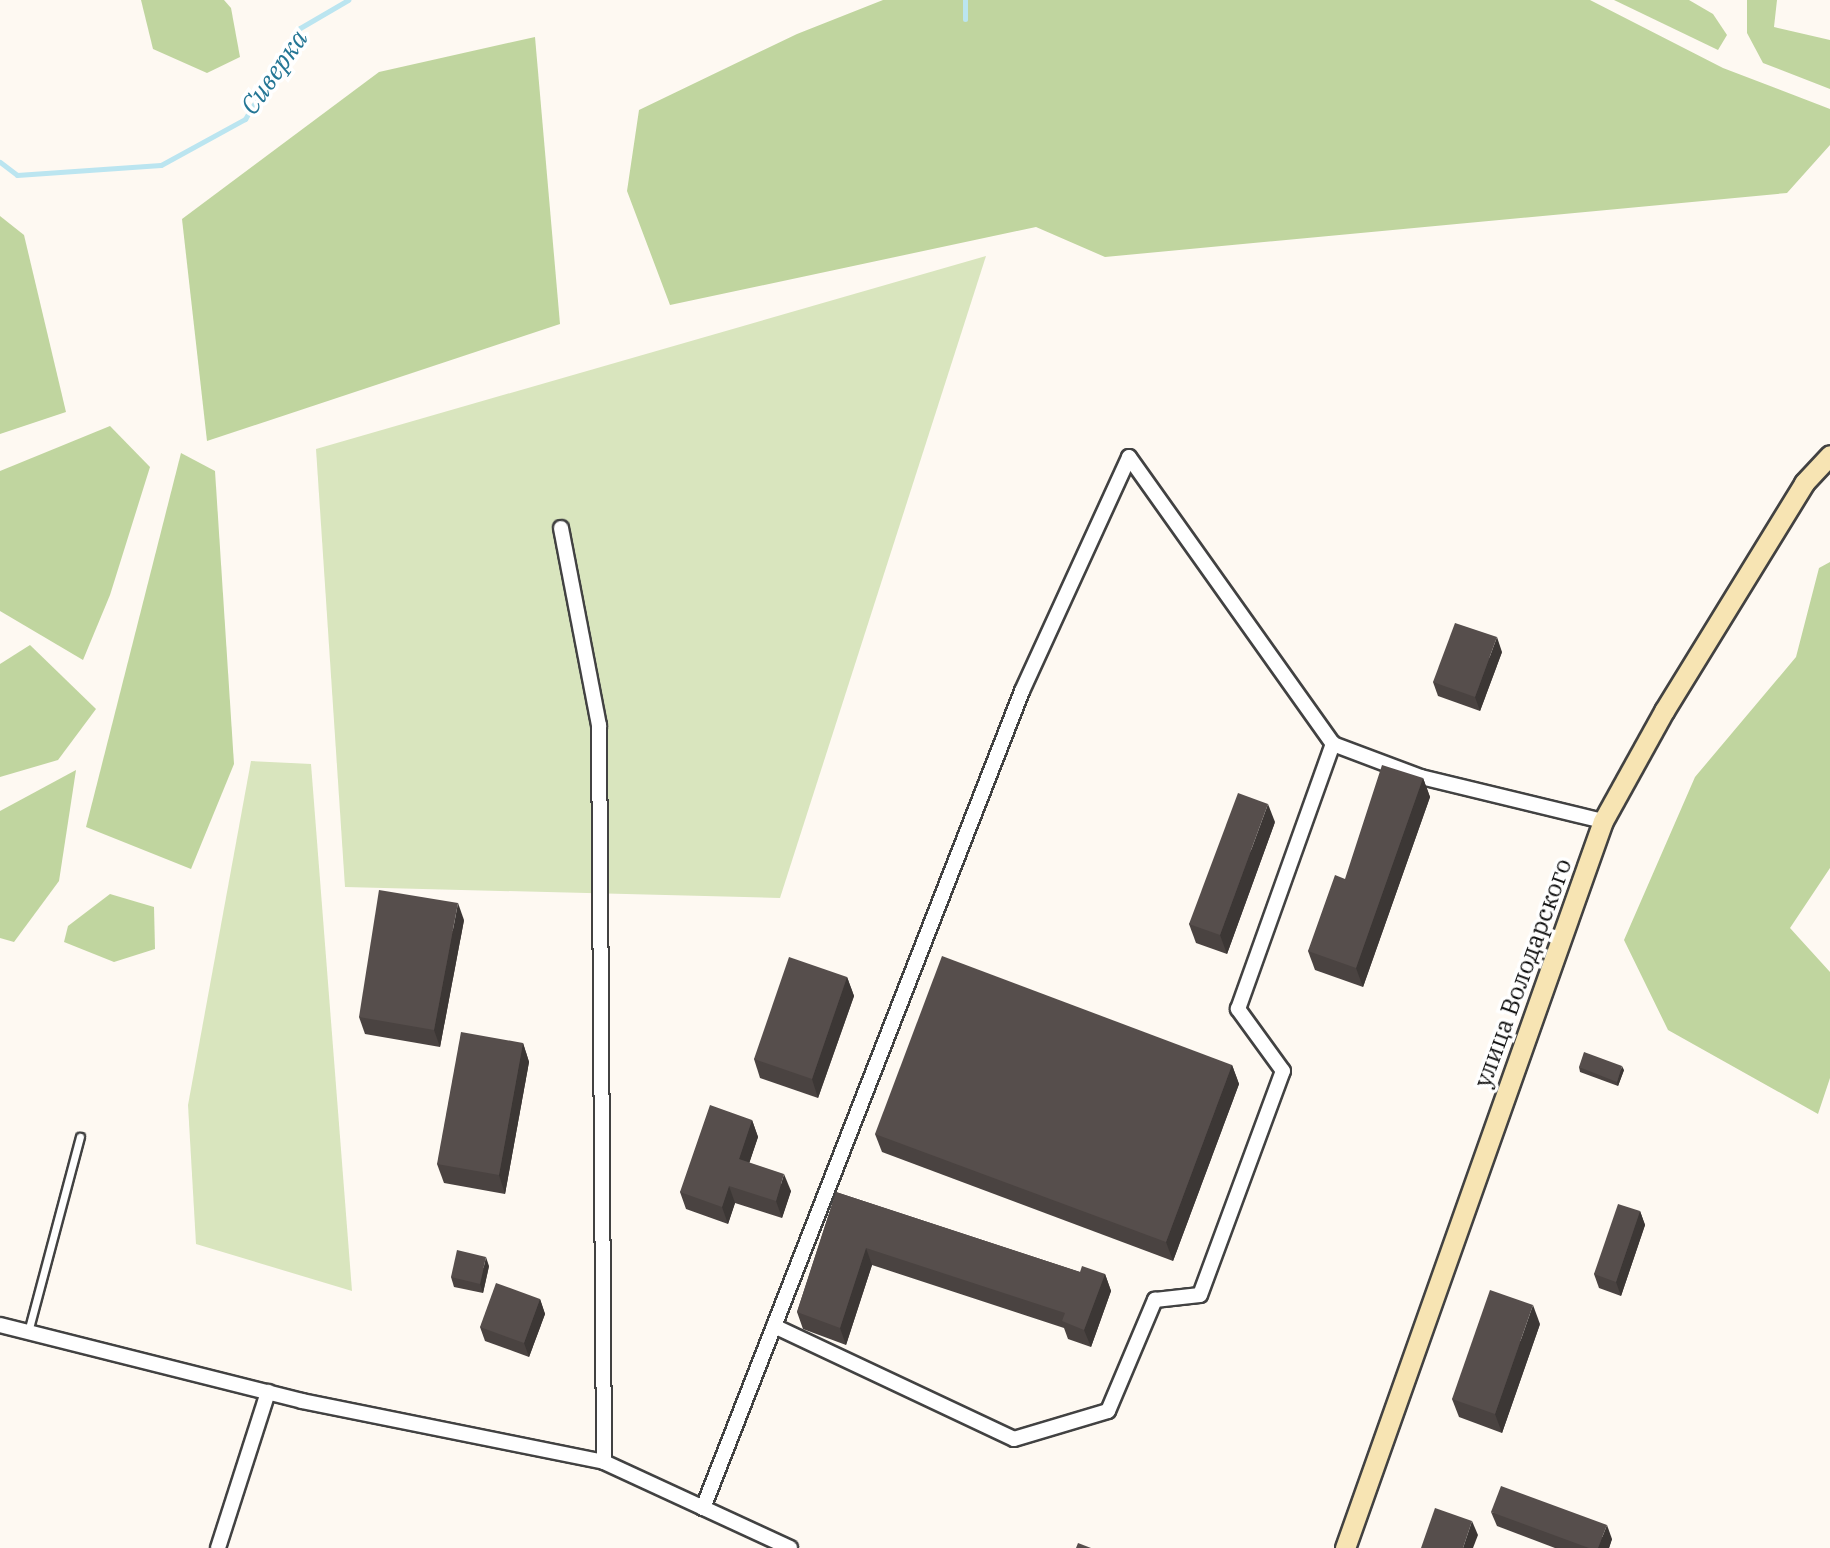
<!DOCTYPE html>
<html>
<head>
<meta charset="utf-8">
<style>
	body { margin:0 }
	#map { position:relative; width:1830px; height:1548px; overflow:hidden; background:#fef9f2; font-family:"IBM Plex Serif",serif }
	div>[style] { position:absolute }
	.green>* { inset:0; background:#d9e5be }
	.forest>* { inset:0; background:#c0d59f }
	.stream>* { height:5px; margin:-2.5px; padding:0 2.5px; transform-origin:2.5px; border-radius:2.5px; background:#bbe5f0 }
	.roads { filter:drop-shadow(2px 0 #424242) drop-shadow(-2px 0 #424242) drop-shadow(0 2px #424242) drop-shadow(0 -2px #424242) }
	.service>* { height:7px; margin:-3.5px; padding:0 3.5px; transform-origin:3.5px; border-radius:3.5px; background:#fff }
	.minor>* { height:14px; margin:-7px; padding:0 7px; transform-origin:7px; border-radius:7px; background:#fff }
	.secondary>* { height:19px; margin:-9.5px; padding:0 9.5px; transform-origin:9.5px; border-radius:9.5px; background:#f7e4b3 }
	.wall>* { inset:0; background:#4a4341 }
	.shaded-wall>* { inset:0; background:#3c3735 }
	.building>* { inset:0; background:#564e4c }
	span { translate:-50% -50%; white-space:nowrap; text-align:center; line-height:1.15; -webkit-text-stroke:7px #fff; paint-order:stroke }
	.street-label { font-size:24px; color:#0f0f0f }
	.water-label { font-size:26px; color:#247695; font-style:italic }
</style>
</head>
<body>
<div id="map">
	<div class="green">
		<i style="clip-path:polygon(986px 256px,780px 898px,345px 887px,316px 449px)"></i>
		<i style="clip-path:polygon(251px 761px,311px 764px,352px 1291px,196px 1244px,188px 1105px)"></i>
	</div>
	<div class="forest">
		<i style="clip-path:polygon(224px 0,231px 8px,240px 57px,207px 73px,153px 49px,141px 0)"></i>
		<i style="clip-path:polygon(883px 0,1590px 0,1723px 68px,1830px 109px,1830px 145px,1787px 193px,1105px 257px,1036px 227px,670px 305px,627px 191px,639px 110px,797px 34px)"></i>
		<i style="clip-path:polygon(1614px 0,1689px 0,1713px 14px,1727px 35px,1718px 50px)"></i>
		<i style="clip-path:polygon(1747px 0,1777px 0,1774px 27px,1830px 40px,1830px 89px,1763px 63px,1747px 33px)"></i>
		<i style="clip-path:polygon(535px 37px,560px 324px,207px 441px,182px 219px,379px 72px)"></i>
		<i style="clip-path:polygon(0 216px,24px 235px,66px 412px,0 434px)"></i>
		<i style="clip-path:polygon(110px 426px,150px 467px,110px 595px,83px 660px,0 611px,0 471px)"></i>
		<i style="clip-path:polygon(181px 453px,215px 471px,234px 764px,191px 869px,86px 827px)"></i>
		<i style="clip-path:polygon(1830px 562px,1830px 868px,1790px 928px,1830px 972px,1830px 1078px,1818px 1114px,1668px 1030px,1624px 940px,1695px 777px,1796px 657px,1819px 568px)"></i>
		<i style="clip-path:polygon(30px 645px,96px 709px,58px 760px,0 777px,0 664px)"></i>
		<i style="clip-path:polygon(76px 770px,59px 881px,14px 942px,0 938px,0 811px)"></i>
		<i style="clip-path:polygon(110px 894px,154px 907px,155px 949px,114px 962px,64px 942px,68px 926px)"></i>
	</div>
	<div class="stream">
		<i style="left:965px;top:0;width:19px;rotate:90deg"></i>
		<i style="left:0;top:162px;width:21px;rotate:37deg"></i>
		<i style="left:17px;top:175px;width:144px;rotate:-4deg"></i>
		<i style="left:161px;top:165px;width:96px;rotate:-28.7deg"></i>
		<i style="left:245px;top:119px;width:106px;rotate:-58.9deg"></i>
		<i style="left:300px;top:28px;width:56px;rotate:-30.3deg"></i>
	</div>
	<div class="roads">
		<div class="service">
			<i style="left:28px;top:1332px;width:202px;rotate:-75.1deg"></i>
		</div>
		<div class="minor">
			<i style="left:561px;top:528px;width:201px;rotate:79.1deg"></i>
			<i style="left:599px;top:725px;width:737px;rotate:89.61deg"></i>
			<i style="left:0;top:1325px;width:311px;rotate:14.1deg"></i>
			<i style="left:302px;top:1401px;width:308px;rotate:11.4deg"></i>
			<i style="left:604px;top:1462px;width:205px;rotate:24.8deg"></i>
			<i style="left:774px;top:1326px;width:265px;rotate:25.2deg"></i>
			<i style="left:1014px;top:1439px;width:98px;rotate:-16.6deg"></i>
			<i style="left:1108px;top:1411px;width:121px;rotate:-67.1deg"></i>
			<i style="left:1155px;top:1300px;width:45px;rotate:-6.3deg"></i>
			<i style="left:1200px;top:1295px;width:239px;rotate:-69.7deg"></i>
			<i style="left:1283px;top:1071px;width:77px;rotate:-126deg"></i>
			<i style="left:1238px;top:1009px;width:282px;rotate:-70.3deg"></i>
			<i style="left:703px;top:1508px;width:877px;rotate:-68.67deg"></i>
			<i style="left:1022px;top:691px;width:257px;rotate:-65.4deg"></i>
			<i style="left:1129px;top:457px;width:352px;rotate:54.6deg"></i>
			<i style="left:1333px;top:744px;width:94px;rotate:20.6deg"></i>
			<i style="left:1421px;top:777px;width:187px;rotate:13.6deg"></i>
			<i style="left:218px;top:1548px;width:164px;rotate:-72.2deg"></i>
		</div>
		<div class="secondary">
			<i style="left:1345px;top:1548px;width:771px;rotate:-70.46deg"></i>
			<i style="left:1603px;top:821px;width:126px;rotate:-61deg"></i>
			<i style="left:1664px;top:711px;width:268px;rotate:-58.4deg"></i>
			<i style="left:1804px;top:483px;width:38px;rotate:-47deg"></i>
		</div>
	</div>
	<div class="wall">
		<i style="clip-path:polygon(1502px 652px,1480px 711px,1438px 696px,1433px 682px)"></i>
		<i style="clip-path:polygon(1423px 778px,1430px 797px,1363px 987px,1315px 970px,1308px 951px)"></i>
		<i style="clip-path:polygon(1275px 822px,1227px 954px,1196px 943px,1189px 924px)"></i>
		<i style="clip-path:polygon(464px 920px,440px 1047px,365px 1034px,359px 1017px)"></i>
		<i style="clip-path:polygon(847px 977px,854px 996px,818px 1098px,760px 1078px,754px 1059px)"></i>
		<i style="clip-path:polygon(523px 1043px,529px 1062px,505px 1194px,444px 1183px,437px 1164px)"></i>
		<i style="clip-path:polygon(1232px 1065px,1239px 1084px,1173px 1261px,882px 1152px,875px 1134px)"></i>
		<i style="clip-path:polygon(1579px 1067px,1624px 1070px,1618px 1086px,1580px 1072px)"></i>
		<i style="clip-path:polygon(752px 1120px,758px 1137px,749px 1163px,791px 1191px,782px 1218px,735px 1203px,728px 1224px,686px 1209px,680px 1192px)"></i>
		<i style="clip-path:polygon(836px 1192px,1080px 1272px,1105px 1274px,1111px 1291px,1091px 1347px,1068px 1339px,1064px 1328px,872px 1265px,846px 1345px,803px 1329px,797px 1312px)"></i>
		<i style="clip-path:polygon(1640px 1211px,1645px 1225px,1621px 1296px,1599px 1288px,1594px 1274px)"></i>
		<i style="clip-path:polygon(489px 1266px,483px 1293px,454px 1287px,451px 1277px)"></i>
		<i style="clip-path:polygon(540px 1299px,545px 1314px,529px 1357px,485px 1341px,480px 1327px)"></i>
		<i style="clip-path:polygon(1540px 1324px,1502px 1433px,1459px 1417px,1452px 1399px)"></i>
		<i style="clip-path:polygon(1491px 1512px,1612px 1539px,1609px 1548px,1555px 1548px,1497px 1526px)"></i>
	</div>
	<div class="shaded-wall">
		<i style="clip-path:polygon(1497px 637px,1502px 652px,1480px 711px,1475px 697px)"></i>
		<i style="clip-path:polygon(1423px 778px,1430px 797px,1363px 987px,1356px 968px)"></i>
		<i style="clip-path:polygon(1268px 804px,1275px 822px,1227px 954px,1220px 935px)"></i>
		<i style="clip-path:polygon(458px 903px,464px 920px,440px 1047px,434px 1030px)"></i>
		<i style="clip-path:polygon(847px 977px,854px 996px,818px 1098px,812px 1079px)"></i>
		<i style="clip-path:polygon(523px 1043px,529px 1062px,505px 1194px,499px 1175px)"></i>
		<i style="clip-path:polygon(1232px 1065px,1239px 1084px,1173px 1261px,1166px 1242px)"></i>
		<i style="clip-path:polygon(1622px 1066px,1624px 1070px,1618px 1086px,1617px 1082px)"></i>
		<i style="clip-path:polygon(752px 1120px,758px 1137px,745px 1176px,739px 1159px)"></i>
		<i style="clip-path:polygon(784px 1174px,791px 1191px,782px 1218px,776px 1201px)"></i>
		<i style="clip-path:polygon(729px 1186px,735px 1203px,728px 1224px,722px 1207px)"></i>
		<i style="clip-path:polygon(1640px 1211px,1645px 1225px,1621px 1296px,1616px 1282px)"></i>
		<i style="clip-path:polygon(866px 1248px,872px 1265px,846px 1345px,840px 1328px)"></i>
		<i style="clip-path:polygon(486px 1257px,489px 1266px,483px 1293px,480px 1284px)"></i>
		<i style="clip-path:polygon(1105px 1274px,1111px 1291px,1091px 1347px,1084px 1330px)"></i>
		<i style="clip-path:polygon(540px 1299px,545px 1314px,529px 1357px,524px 1343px)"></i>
		<i style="clip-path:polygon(1533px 1305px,1540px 1324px,1502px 1433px,1495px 1414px)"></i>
		<i style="clip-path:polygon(1472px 1521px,1478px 1535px,1473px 1548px,1463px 1548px)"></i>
		<i style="clip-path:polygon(1607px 1525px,1612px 1539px,1609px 1548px,1598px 1548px)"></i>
	</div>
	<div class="building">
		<i style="clip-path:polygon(1455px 623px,1497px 637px,1475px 697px,1433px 682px)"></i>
		<i style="clip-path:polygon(1382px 765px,1423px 778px,1356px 968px,1308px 951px,1335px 875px,1345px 879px)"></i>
		<i style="clip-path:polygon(1238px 793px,1268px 804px,1220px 935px,1189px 924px)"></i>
		<i style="clip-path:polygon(379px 890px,458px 903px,434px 1030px,359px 1017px)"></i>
		<i style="clip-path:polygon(942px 956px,1232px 1065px,1166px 1242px,875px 1134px)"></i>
		<i style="clip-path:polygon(789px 957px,847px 977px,812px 1079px,754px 1059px)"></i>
		<i style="clip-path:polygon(461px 1032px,523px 1043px,499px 1175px,437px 1164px)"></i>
		<i style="clip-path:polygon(1584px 1052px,1622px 1066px,1617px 1082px,1579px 1067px)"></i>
		<i style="clip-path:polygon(710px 1105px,752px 1120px,739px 1159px,784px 1174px,776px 1201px,729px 1186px,722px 1207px,680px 1192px)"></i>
		<i style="clip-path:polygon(836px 1192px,1080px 1272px,1082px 1266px,1105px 1274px,1084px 1330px,1062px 1321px,1065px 1313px,866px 1248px,840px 1328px,797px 1312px)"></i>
		<i style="clip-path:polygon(1618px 1204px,1640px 1211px,1616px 1282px,1594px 1274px)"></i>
		<i style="clip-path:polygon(457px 1250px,486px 1257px,480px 1284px,451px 1277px)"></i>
		<i style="clip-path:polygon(496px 1283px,540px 1299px,524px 1343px,480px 1327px)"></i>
		<i style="clip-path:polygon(1490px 1290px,1533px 1305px,1495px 1414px,1452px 1399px)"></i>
		<i style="clip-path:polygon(1501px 1486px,1607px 1525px,1598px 1548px,1589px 1548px,1491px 1512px)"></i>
		<i style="clip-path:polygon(1435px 1508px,1472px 1521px,1463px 1548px,1421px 1548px)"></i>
		<i style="clip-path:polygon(1078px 1543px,1091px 1548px,1076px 1548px)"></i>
	</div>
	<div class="street-label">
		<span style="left:1523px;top:973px;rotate:-70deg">улица Володарского</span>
	</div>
	<div class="water-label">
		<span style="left:274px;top:72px;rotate:-55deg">Сиверка</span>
	</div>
</div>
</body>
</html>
